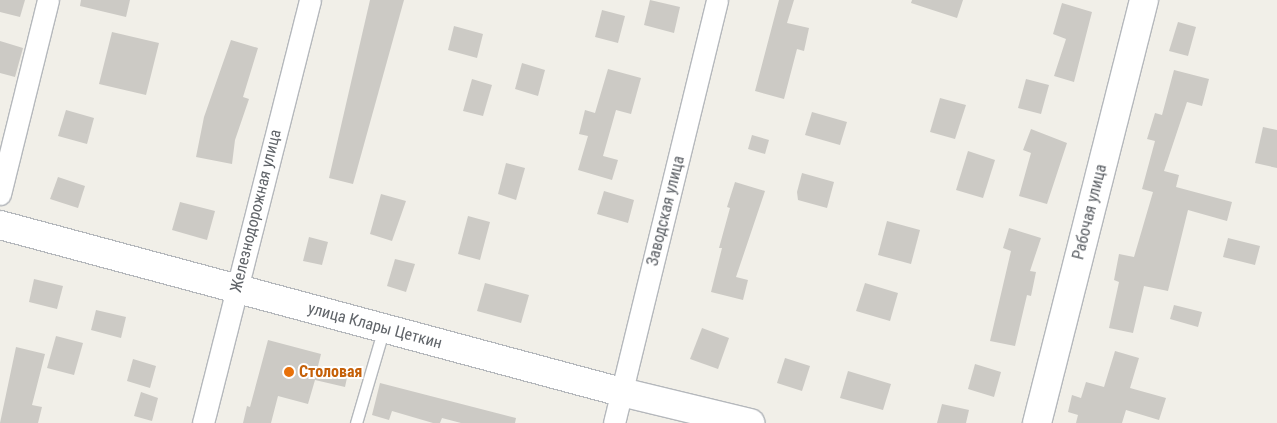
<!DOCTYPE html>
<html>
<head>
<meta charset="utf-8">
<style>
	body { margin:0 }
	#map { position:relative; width:1277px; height:423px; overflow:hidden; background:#f1efe8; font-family:"Roboto Condensed",sans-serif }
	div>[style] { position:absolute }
	.building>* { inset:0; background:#cccac5 }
	.roads { filter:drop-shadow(1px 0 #b5b8bc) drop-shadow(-1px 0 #b5b8bc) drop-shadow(0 1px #b5b8bc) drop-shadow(0 -1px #b5b8bc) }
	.lane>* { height:11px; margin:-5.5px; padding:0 5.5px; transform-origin:5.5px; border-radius:5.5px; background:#fff }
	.street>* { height:21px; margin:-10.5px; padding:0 10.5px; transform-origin:10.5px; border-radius:10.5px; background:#fff }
	.secondary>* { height:28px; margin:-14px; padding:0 14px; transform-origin:14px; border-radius:14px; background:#fff }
	.dots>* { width:14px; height:14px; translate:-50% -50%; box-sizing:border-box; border:2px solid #fff; border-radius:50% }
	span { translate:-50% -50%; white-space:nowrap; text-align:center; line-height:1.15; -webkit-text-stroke:4px #fff; paint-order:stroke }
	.street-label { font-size:16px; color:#5f6368 }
	.food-label { font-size:16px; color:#c56008; font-weight:700 }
	.left { translate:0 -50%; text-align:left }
</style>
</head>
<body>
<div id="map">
	<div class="building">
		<i style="clip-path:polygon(0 0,25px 0,20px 17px,0 12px)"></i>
		<i style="clip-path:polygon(81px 0,130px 0,126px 17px,80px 6px)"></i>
		<i style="clip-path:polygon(370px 0,404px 0,353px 184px,329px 178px)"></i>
		<i style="clip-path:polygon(650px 0,680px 7px,674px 33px,644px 25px)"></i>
		<i style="clip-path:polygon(779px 0,794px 0,787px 23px,809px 28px,804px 51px,797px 49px,784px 99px,755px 91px)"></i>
		<i style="clip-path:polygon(912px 0,963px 0,957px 18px,911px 3px)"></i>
		<i style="clip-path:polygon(1062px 3px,1092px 12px,1074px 82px,1054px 76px,1066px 39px,1053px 34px)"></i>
		<i style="clip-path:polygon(602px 10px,625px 16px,618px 43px,595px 37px)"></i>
		<i style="clip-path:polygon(1178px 22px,1196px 27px,1188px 56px,1169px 51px)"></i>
		<i style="clip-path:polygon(454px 26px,483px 34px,477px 58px,448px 50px)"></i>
		<i style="clip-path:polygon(112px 32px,159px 43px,146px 95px,99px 84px)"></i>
		<i style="clip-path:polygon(231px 40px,258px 48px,243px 97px,249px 99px,235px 140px,232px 164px,196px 157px,204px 117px)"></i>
		<i style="clip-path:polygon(0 41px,23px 48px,15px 77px,0 73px)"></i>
		<i style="clip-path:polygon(522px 63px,545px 70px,538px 96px,515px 89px)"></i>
		<i style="clip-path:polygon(608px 69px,641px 78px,631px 114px,616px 110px,603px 156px,618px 160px,612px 180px,578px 170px,588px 136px,579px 134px,585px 110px,595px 113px)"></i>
		<i style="clip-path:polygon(1174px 70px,1209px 79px,1202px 106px,1187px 102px,1164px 171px,1179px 175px,1176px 187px,1232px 202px,1227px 221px,1188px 210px,1168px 291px,1144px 286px,1133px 333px,1109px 328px,1119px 282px,1114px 280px,1119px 254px,1134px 257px,1153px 192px,1142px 189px,1155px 141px,1147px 139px,1155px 113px,1162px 115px)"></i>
		<i style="clip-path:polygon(472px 79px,492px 85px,483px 116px,463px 111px)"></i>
		<i style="clip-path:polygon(1026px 79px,1049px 85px,1041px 114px,1018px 108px)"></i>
		<i style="clip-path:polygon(940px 98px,966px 105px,955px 139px,930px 132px)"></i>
		<i style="clip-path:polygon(66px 110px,94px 118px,87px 144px,58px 136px)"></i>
		<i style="clip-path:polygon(812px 112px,847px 122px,840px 145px,805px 135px)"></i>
		<i style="clip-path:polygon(1263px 127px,1277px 130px,1277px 168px,1255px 163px)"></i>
		<i style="clip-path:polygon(1031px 129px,1067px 143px,1047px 204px,1019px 196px,1031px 153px,1023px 150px)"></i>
		<i style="clip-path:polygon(752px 135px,769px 140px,765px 154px,748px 149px)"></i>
		<i style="clip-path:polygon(968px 151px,995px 160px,983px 198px,956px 190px)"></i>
		<i style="clip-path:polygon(506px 163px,525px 168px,516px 200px,498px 194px)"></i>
		<i style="clip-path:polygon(802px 173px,834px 182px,827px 208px,798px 200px,797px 192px)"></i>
		<i style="clip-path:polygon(58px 177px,85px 186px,78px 208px,50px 199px)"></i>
		<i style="clip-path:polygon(735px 182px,765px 191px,736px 277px,748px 280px,743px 300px,711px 292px,722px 248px,719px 248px,730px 208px,727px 207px)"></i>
		<i style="clip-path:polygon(604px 191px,634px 200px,628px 223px,597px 214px)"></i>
		<i style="clip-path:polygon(381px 194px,406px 201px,392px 241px,370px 234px)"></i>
		<i style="clip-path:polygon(180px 202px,215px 211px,207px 240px,172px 230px)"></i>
		<i style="clip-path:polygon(468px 216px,490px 222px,480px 260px,458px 254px)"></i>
		<i style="clip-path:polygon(887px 221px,920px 230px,911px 264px,878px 255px)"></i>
		<i style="clip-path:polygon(1009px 228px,1041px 238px,1030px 271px,1036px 272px,1031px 296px,1027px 295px,1015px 346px,990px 341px,1011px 251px,1003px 248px)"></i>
		<i style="clip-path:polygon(309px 237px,328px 242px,322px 265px,303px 261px)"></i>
		<i style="clip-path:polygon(1228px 238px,1260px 246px,1255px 265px,1223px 257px)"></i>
		<i style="clip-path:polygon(395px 259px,415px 264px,406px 292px,387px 286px)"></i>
		<i style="clip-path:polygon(34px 279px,63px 286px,57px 309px,29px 302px)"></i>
		<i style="clip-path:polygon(485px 283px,529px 295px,521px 323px,477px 311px)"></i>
		<i style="clip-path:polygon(865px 283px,898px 293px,890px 321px,856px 311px)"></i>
		<i style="clip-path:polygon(1174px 305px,1202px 312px,1198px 327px,1170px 319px)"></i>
		<i style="clip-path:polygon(96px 310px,126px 317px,121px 338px,91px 330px)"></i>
		<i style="clip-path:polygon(702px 328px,729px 338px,718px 369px,690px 359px)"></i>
		<i style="clip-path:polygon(56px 336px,83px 343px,74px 375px,47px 368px)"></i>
		<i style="clip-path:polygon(268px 340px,321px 354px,318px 366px,348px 373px,345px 387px,315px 380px,308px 404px,278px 396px,271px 423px,243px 423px,247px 406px,250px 407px)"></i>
		<i style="clip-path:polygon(16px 347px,45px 354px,32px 405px,42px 407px,38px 423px,0 423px)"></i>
		<i style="clip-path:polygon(1115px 351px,1139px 358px,1130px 388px,1166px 398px,1159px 420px,1126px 410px,1122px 423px,1076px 423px,1078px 415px,1068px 412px,1072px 395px,1081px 398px,1086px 382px,1104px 387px)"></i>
		<i style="clip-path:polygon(785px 358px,810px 366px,802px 391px,777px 383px)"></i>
		<i style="clip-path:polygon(133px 359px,156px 366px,150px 388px,127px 381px)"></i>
		<i style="clip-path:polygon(975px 364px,1001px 372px,994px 397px,968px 389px)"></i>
		<i style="clip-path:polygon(848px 371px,891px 384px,883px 410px,840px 398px)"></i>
		<i style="clip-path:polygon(380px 383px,516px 418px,515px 423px,461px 423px,442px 418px,440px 423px,433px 423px,392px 411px,389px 420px,372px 415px)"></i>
		<i style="clip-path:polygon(141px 392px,158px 398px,152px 421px,134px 416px)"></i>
		<i style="clip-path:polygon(942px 404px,969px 410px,966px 423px,937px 423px)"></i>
	</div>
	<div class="roads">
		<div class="lane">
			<i style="left:356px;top:423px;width:99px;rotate:-73.6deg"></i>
		</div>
		<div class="street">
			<i style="left:0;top:194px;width:200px;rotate:-76.1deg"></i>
			<i style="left:203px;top:423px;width:436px;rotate:-75.8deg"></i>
			<i style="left:614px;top:423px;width:435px;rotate:-76.3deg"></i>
		</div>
		<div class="secondary">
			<i style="left:0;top:225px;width:643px;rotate:15.05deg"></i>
			<i style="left:621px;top:392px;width:133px;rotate:13.5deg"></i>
			<i style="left:1037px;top:423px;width:436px;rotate:-75.8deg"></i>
		</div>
	</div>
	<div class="dots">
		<i style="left:289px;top:372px;background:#e8710a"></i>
	</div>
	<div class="street-label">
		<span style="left:256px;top:211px;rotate:-76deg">Железнодорожная улица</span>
		<span style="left:666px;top:211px;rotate:-76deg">Заводская улица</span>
		<span style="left:1090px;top:212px;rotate:-76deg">Рабочая улица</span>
		<span style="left:375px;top:326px;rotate:15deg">улица Клары Цеткин</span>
	</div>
	<div class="food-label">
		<span class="left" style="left:299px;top:372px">Столовая</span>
	</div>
</div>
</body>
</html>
